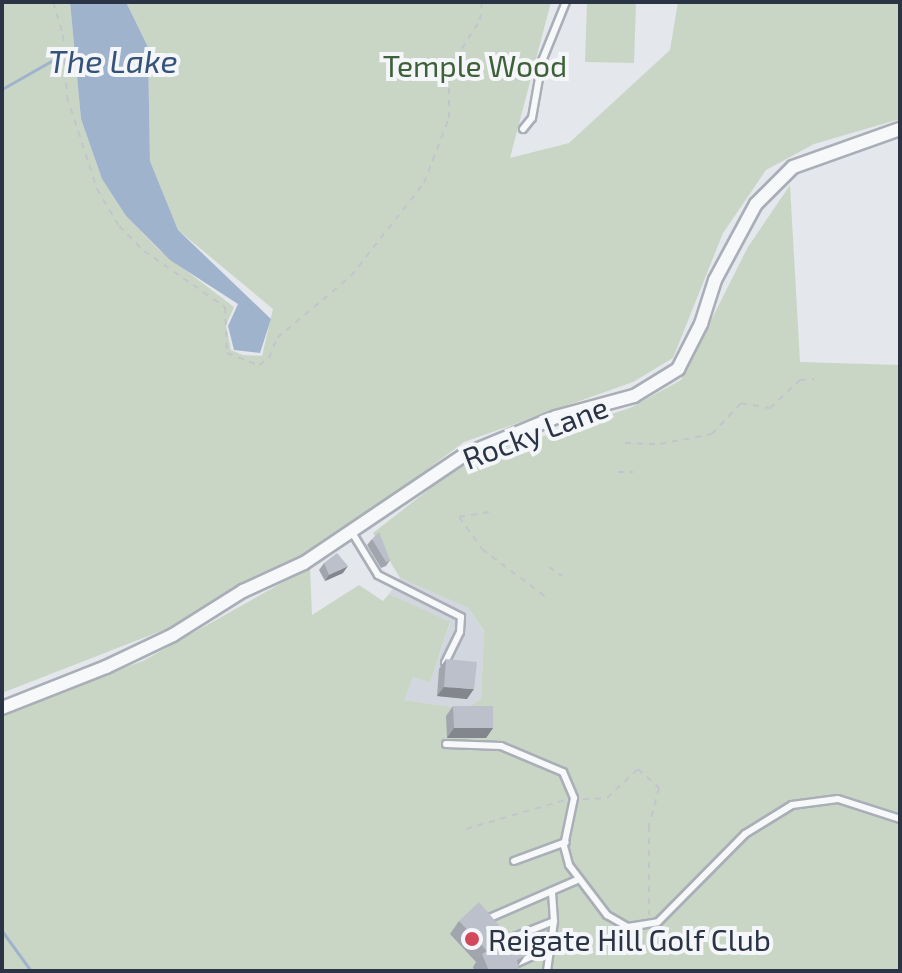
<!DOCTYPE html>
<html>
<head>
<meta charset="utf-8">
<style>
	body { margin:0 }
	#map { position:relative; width:902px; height:973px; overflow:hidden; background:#e4e7ec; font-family:"Exo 2",sans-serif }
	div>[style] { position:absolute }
	.built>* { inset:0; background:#d2d6de }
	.green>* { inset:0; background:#c9d6c5 }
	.water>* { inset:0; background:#9fb4cc }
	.stream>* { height:3px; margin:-1.5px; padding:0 1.5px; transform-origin:1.5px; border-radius:1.5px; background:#9fb4cc }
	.path>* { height:2px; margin-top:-1px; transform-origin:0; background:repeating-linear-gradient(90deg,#c2c5cb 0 6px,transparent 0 12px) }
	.roads { filter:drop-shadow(2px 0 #a9aeb7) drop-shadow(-2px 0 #a9aeb7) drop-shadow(0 2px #a9aeb7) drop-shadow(0 -2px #a9aeb7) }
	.service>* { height:6px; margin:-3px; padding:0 3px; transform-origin:3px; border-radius:3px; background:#f7f8fa }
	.minor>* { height:12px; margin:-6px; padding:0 6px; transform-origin:6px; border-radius:6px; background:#f7f8fa }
	.wall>* { inset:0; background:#a1a5ae }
	.shaded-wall>* { inset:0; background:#83868d }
	.building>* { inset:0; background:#bbc0ca }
	.dots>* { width:22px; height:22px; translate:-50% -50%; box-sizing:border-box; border:4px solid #f4f6f9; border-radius:50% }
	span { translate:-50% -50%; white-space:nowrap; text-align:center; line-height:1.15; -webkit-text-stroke:8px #f4f6f9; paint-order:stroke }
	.park-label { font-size:30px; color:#3f6138 }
	.street-label { font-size:30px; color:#2b3445 }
	.poi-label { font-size:30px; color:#2b3445 }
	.left { translate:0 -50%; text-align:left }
	.water-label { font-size:32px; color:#34527a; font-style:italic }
	.frame { position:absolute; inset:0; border:4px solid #2b3445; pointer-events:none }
</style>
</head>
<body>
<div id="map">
	<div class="built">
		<i style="clip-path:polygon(400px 578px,468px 608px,484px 632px,481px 699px,465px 709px,403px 700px,413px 677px,430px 683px,450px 623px,389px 594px)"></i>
	</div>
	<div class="green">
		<i style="clip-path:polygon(2px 2px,70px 2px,81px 119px,102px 179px,126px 216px,159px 250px,234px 307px,226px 325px,231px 350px,243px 355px,262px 356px,273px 309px,178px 230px,150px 161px,148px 47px,126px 2px,551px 2px,510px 158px,569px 143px,670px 50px,678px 2px,900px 2px,900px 119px,814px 144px,766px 170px,723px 233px,673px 358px,633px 382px,464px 442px,346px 530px,179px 624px,2px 693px)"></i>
		<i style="clip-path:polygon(587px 2px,636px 2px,634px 63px,585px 62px)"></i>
		<i style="clip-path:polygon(790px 185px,800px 362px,900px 365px,900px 971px,2px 971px,2px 712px,143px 661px,310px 567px,312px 615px,359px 585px,383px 601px,389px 594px,450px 622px,430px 683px,413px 677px,404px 700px,465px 709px,481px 699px,484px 631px,468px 608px,400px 578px,373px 533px,464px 462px,630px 408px,681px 380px,748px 247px)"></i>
	</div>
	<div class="water">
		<i style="clip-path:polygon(70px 2px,126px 2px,148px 47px,150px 161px,178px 230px,271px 319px,260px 353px,234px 350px,228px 326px,238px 304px,170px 260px,126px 216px,102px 179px,81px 119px)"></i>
	</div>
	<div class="stream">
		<i style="left:2px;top:89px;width:85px;rotate:-29.6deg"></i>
		<i style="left:2px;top:931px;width:49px;rotate:54.1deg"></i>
	</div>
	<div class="path">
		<i style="left:53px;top:2px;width:34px;rotate:73deg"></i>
		<i style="left:63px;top:35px;width:62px;rotate:86.3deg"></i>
		<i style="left:67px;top:97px;width:97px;rotate:71.9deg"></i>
		<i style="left:97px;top:189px;width:43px;rotate:59.3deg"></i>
		<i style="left:119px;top:226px;width:35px;rotate:45deg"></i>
		<i style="left:144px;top:251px;width:98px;rotate:34.7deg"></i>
		<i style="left:225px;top:307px;width:46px;rotate:87.5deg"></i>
		<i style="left:227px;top:353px;width:34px;rotate:21deg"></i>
		<i style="left:259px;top:365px;width:12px;rotate:-35deg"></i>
		<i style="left:269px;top:358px;width:22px;rotate:-68deg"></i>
		<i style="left:277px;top:338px;width:97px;rotate:-40deg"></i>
		<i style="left:351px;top:276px;width:118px;rotate:-51.9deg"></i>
		<i style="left:424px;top:183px;width:70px;rotate:-69deg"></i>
		<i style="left:449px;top:118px;width:49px;rotate:-90deg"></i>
		<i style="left:449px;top:69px;width:58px;rotate:-57.7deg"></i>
		<i style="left:480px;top:20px;width:18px;rotate:-84deg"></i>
		<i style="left:625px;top:443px;width:35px;rotate:2deg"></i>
		<i style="left:660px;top:444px;width:53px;rotate:-10.9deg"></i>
		<i style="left:712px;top:434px;width:42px;rotate:-46.9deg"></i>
		<i style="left:741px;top:403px;width:29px;rotate:10deg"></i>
		<i style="left:770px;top:408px;width:41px;rotate:-43deg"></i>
		<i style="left:800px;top:380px;width:14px;rotate:-4deg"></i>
		<i style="left:618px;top:472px;width:15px"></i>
		<i style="left:489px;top:512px;width:30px;rotate:171deg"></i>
		<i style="left:459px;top:517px;width:39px;rotate:54deg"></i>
		<i style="left:482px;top:549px;width:80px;rotate:36.9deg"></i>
		<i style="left:549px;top:567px;width:16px;rotate:35deg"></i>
		<i style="left:583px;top:799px;width:24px;rotate:-2deg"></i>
		<i style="left:607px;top:798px;width:42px;rotate:-43.1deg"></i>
		<i style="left:638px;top:769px;width:28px;rotate:42deg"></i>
		<i style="left:659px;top:788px;width:39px;rotate:105deg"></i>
		<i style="left:649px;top:826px;width:89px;rotate:90deg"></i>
		<i style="left:466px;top:829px;width:103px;rotate:-16.3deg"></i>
		<i style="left:643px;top:945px;width:13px;rotate:-86deg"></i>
	</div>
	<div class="roads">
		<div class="service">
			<i style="left:523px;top:129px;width:14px;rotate:-51deg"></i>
			<i style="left:532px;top:118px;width:58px;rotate:-80deg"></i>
			<i style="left:542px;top:61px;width:64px;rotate:-67.9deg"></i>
			<i style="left:353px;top:534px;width:48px;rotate:58.6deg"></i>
			<i style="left:378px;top:575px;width:93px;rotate:26.8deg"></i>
			<i style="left:461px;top:617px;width:15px;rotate:94deg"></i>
			<i style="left:460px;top:632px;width:34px;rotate:116deg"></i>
			<i style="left:446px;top:744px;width:55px;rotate:2.1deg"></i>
			<i style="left:501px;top:746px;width:67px;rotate:22.8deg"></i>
			<i style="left:563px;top:772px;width:28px;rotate:67deg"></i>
			<i style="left:574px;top:798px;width:49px;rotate:101.8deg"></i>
			<i style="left:564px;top:846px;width:20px;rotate:75deg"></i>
			<i style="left:569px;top:865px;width:63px;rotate:52.8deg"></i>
			<i style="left:607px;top:915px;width:24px;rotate:30deg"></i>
			<i style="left:628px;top:927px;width:30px;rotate:-9deg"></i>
			<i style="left:658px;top:922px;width:124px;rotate:-45.3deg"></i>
			<i style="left:745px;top:834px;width:55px;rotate:-31.7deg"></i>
			<i style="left:792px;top:805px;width:46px;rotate:-7.4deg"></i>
			<i style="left:838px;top:799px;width:65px;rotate:17.9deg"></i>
			<i style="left:514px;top:861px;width:55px;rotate:-20.1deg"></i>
			<i style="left:485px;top:920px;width:100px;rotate:-23.5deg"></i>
			<i style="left:504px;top:941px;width:54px;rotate:-21.8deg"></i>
			<i style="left:517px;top:963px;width:36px;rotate:-24deg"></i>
			<i style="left:547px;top:971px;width:50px;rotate:-82deg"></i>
			<i style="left:554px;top:921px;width:30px;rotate:-94deg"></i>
		</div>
		<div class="minor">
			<i style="left:2px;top:708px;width:112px;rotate:-21.5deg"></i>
			<i style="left:106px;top:667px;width:74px;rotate:-25.5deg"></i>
			<i style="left:173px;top:635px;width:83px;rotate:-32.2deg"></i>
			<i style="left:243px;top:591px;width:67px;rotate:-24.7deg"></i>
			<i style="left:304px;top:563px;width:193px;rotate:-34deg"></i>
			<i style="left:464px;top:455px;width:100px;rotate:-22.4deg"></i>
			<i style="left:556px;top:417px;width:81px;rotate:-15.1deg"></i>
			<i style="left:634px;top:396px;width:52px;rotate:-31.5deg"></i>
			<i style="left:678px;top:369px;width:51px;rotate:-62.9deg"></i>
			<i style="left:701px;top:324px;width:46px;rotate:-72.3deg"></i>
			<i style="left:715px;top:280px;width:86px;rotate:-61.7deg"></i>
			<i style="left:756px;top:204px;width:52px;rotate:-45deg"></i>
			<i style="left:793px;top:167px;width:114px;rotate:-19.6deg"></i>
		</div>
	</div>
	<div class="wall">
		<i style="clip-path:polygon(372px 539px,390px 560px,386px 566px,381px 568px,367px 545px)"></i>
		<i style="clip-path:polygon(324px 563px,343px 573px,325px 581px,319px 570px)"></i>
		<i style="clip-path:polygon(446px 659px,467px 699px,437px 696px,439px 669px)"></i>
		<i style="clip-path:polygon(453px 706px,493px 728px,486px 738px,447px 738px,446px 716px)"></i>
		<i style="clip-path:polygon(459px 921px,525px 956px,518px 966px,519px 971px,474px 971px,473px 967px,476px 962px,450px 934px)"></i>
	</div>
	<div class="shaded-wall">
		<i style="clip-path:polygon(348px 566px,343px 573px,325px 581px,329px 575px)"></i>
		<i style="clip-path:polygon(444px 687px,474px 689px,467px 699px,437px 696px)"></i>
		<i style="clip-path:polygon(454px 728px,493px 728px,486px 738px,447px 738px)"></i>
	</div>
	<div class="building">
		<i style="clip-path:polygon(379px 532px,390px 560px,386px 562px,372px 539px)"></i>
		<i style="clip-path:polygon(337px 553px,348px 566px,329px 575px,324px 563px)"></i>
		<i style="clip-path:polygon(446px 659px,477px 662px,474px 689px,444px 687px)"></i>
		<i style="clip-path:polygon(453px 706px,493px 706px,493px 728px,454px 728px)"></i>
		<i style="clip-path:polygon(479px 902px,504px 931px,512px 949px,521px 945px,525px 956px,517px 960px,519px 971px,489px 971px,482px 954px,487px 951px,459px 921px)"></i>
	</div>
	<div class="dots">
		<i style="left:472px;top:939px;background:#d1495b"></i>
	</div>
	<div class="park-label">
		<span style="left:475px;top:65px">Temple Wood</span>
	</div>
	<div class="street-label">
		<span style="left:535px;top:432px;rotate:-21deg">Rocky Lane</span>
	</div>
	<div class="poi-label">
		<span class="left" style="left:488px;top:939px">Reigate Hill Golf Club</span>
	</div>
	<div class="water-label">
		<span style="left:113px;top:60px">The Lake</span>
	</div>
	<div class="frame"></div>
</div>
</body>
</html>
